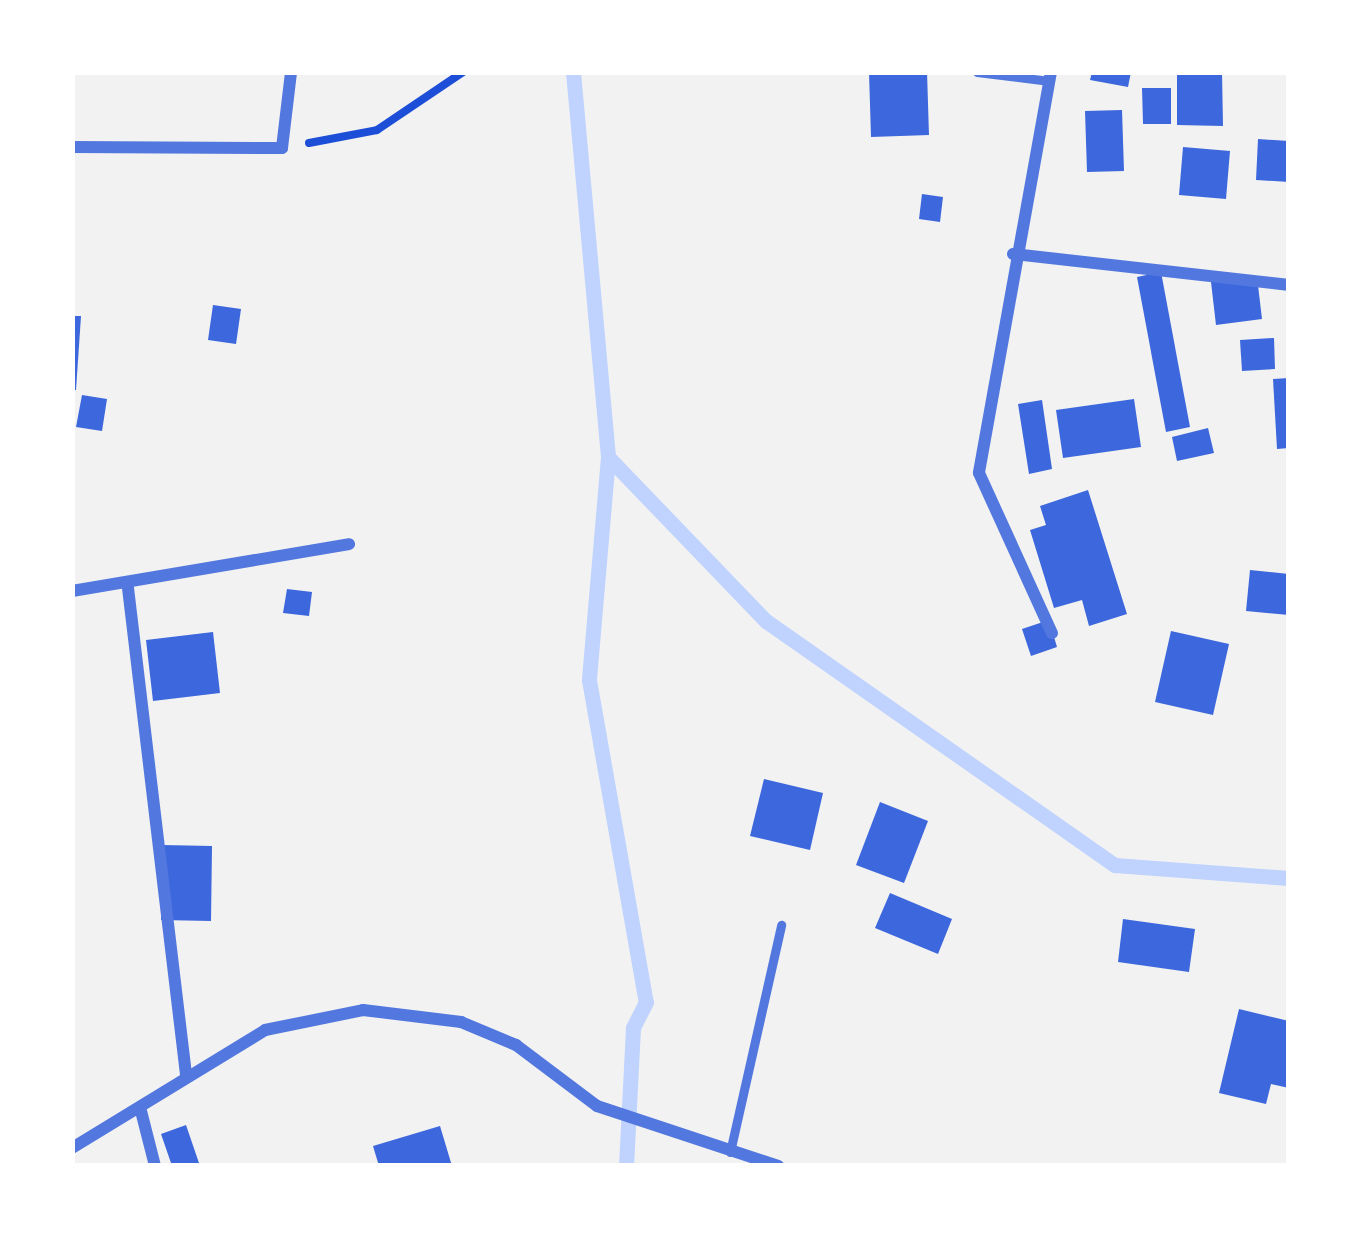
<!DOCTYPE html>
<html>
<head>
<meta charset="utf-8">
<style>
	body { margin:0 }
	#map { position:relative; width:1361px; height:1238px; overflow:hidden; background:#f2f2f2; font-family:"PT Sans Narrow",sans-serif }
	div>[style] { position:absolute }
	.stream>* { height:15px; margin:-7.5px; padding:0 7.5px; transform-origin:7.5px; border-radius:7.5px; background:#bfd3fe }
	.building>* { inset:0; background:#3d67dc }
	.path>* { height:8px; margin:-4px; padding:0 4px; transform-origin:4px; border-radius:4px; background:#1d4ed8 }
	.service>* { height:9px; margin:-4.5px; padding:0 4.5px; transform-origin:4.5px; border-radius:4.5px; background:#5277de }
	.minor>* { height:12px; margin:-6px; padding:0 6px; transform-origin:6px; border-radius:6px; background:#5277de }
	span { translate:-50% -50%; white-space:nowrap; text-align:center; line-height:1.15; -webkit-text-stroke:9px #fff; paint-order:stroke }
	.frame { position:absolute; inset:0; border:75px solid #fff; pointer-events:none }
</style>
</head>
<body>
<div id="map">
	<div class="stream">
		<i style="left:573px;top:72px;width:387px;rotate:84.8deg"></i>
		<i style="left:608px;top:457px;width:224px;rotate:94.9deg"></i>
		<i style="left:589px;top:680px;width:327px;rotate:80deg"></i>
		<i style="left:646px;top:1002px;width:29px;rotate:117deg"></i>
		<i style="left:633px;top:1028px;width:138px;rotate:92.9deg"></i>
		<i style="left:608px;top:457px;width:228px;rotate:46.1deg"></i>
		<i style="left:766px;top:621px;width:426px;rotate:35deg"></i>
		<i style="left:1115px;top:865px;width:174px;rotate:4.3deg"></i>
	</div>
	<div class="building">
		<i style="clip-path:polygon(869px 72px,927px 72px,929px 135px,871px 137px)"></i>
		<i style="clip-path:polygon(1092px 72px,1131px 72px,1128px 87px,1090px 80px)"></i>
		<i style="clip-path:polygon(1177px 72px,1222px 72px,1223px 126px,1177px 125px)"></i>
		<i style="clip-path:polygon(1142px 88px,1171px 88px,1171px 124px,1143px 124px)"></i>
		<i style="clip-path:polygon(1122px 110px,1124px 171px,1087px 172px,1085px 111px)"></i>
		<i style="clip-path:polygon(1258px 139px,1289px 141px,1289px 182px,1256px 180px)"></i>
		<i style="clip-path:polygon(1183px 147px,1230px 151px,1226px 199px,1179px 195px)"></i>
		<i style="clip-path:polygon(922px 194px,943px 197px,940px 222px,919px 219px)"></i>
		<i style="clip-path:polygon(1161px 272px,1190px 427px,1166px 432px,1137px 277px)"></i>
		<i style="clip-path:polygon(1257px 277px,1262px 319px,1216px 325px,1211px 282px)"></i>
		<i style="clip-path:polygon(213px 305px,241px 309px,236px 344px,208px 340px)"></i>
		<i style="clip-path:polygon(72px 316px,81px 316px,76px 390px,72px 390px)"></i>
		<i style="clip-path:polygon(1274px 338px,1275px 369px,1242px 371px,1240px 340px)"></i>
		<i style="clip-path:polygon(1289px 378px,1289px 448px,1277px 449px,1273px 379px)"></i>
		<i style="clip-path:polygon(82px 395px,107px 399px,102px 431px,76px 427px)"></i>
		<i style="clip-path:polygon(1134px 399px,1141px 447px,1063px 458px,1056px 410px)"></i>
		<i style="clip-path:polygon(1042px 400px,1052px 469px,1029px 474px,1018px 404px)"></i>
		<i style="clip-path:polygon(1208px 428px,1214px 453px,1177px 461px,1172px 437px)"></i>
		<i style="clip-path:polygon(1088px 490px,1127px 614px,1089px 626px,1082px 600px,1054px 608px,1030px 530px,1046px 525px,1040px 506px)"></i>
		<i style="clip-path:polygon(1250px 570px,1289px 574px,1289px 615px,1246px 611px)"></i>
		<i style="clip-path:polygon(287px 589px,312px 592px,309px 616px,283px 613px)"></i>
		<i style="clip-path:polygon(1049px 620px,1057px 647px,1031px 656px,1022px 629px)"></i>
		<i style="clip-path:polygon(1171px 631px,1229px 644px,1213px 715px,1155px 702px)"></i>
		<i style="clip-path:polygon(213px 632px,220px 693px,153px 701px,146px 640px)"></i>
		<i style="clip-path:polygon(764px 779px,823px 793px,810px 850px,750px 836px)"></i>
		<i style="clip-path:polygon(880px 802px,928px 821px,904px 883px,856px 865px)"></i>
		<i style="clip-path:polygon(162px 845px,212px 846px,211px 921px,161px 920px)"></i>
		<i style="clip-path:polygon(890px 893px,952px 919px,938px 954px,875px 928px)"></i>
		<i style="clip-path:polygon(1123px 919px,1195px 929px,1189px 972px,1118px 962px)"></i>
		<i style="clip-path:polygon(1239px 1009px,1289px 1021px,1289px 1088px,1271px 1084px,1266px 1104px,1219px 1093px)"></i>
		<i style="clip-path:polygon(186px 1125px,200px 1166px,172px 1166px,161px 1134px)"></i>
		<i style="clip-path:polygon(440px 1126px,452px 1166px,379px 1166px,373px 1146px)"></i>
	</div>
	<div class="path">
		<i style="left:309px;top:143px;width:69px;rotate:-10.8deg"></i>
		<i style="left:377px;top:130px;width:104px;rotate:-34deg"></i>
	</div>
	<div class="service">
		<i style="left:977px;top:72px;width:73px;rotate:7.1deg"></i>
		<i style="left:730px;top:1152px;width:233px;rotate:-77.3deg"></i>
	</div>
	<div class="minor">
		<i style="left:1051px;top:72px;width:407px;rotate:100.2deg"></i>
		<i style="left:979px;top:473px;width:176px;rotate:65.5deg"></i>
		<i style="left:72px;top:147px;width:210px;rotate:0.3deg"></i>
		<i style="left:282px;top:148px;width:77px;rotate:-83.2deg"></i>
		<i style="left:1013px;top:254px;width:278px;rotate:6.4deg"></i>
		<i style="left:128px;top:588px;width:492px;rotate:83.2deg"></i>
		<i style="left:72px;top:591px;width:281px;rotate:-9.6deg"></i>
		<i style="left:140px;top:1107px;width:61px;rotate:75.7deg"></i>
		<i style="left:72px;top:1148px;width:226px;rotate:-31.4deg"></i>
		<i style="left:265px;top:1030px;width:100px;rotate:-11.5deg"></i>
		<i style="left:363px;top:1010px;width:99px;rotate:7deg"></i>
		<i style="left:461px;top:1022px;width:60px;rotate:22.7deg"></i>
		<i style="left:516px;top:1045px;width:101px;rotate:37deg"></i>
		<i style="left:597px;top:1106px;width:191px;rotate:18.3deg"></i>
	</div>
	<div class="frame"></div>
</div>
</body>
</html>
